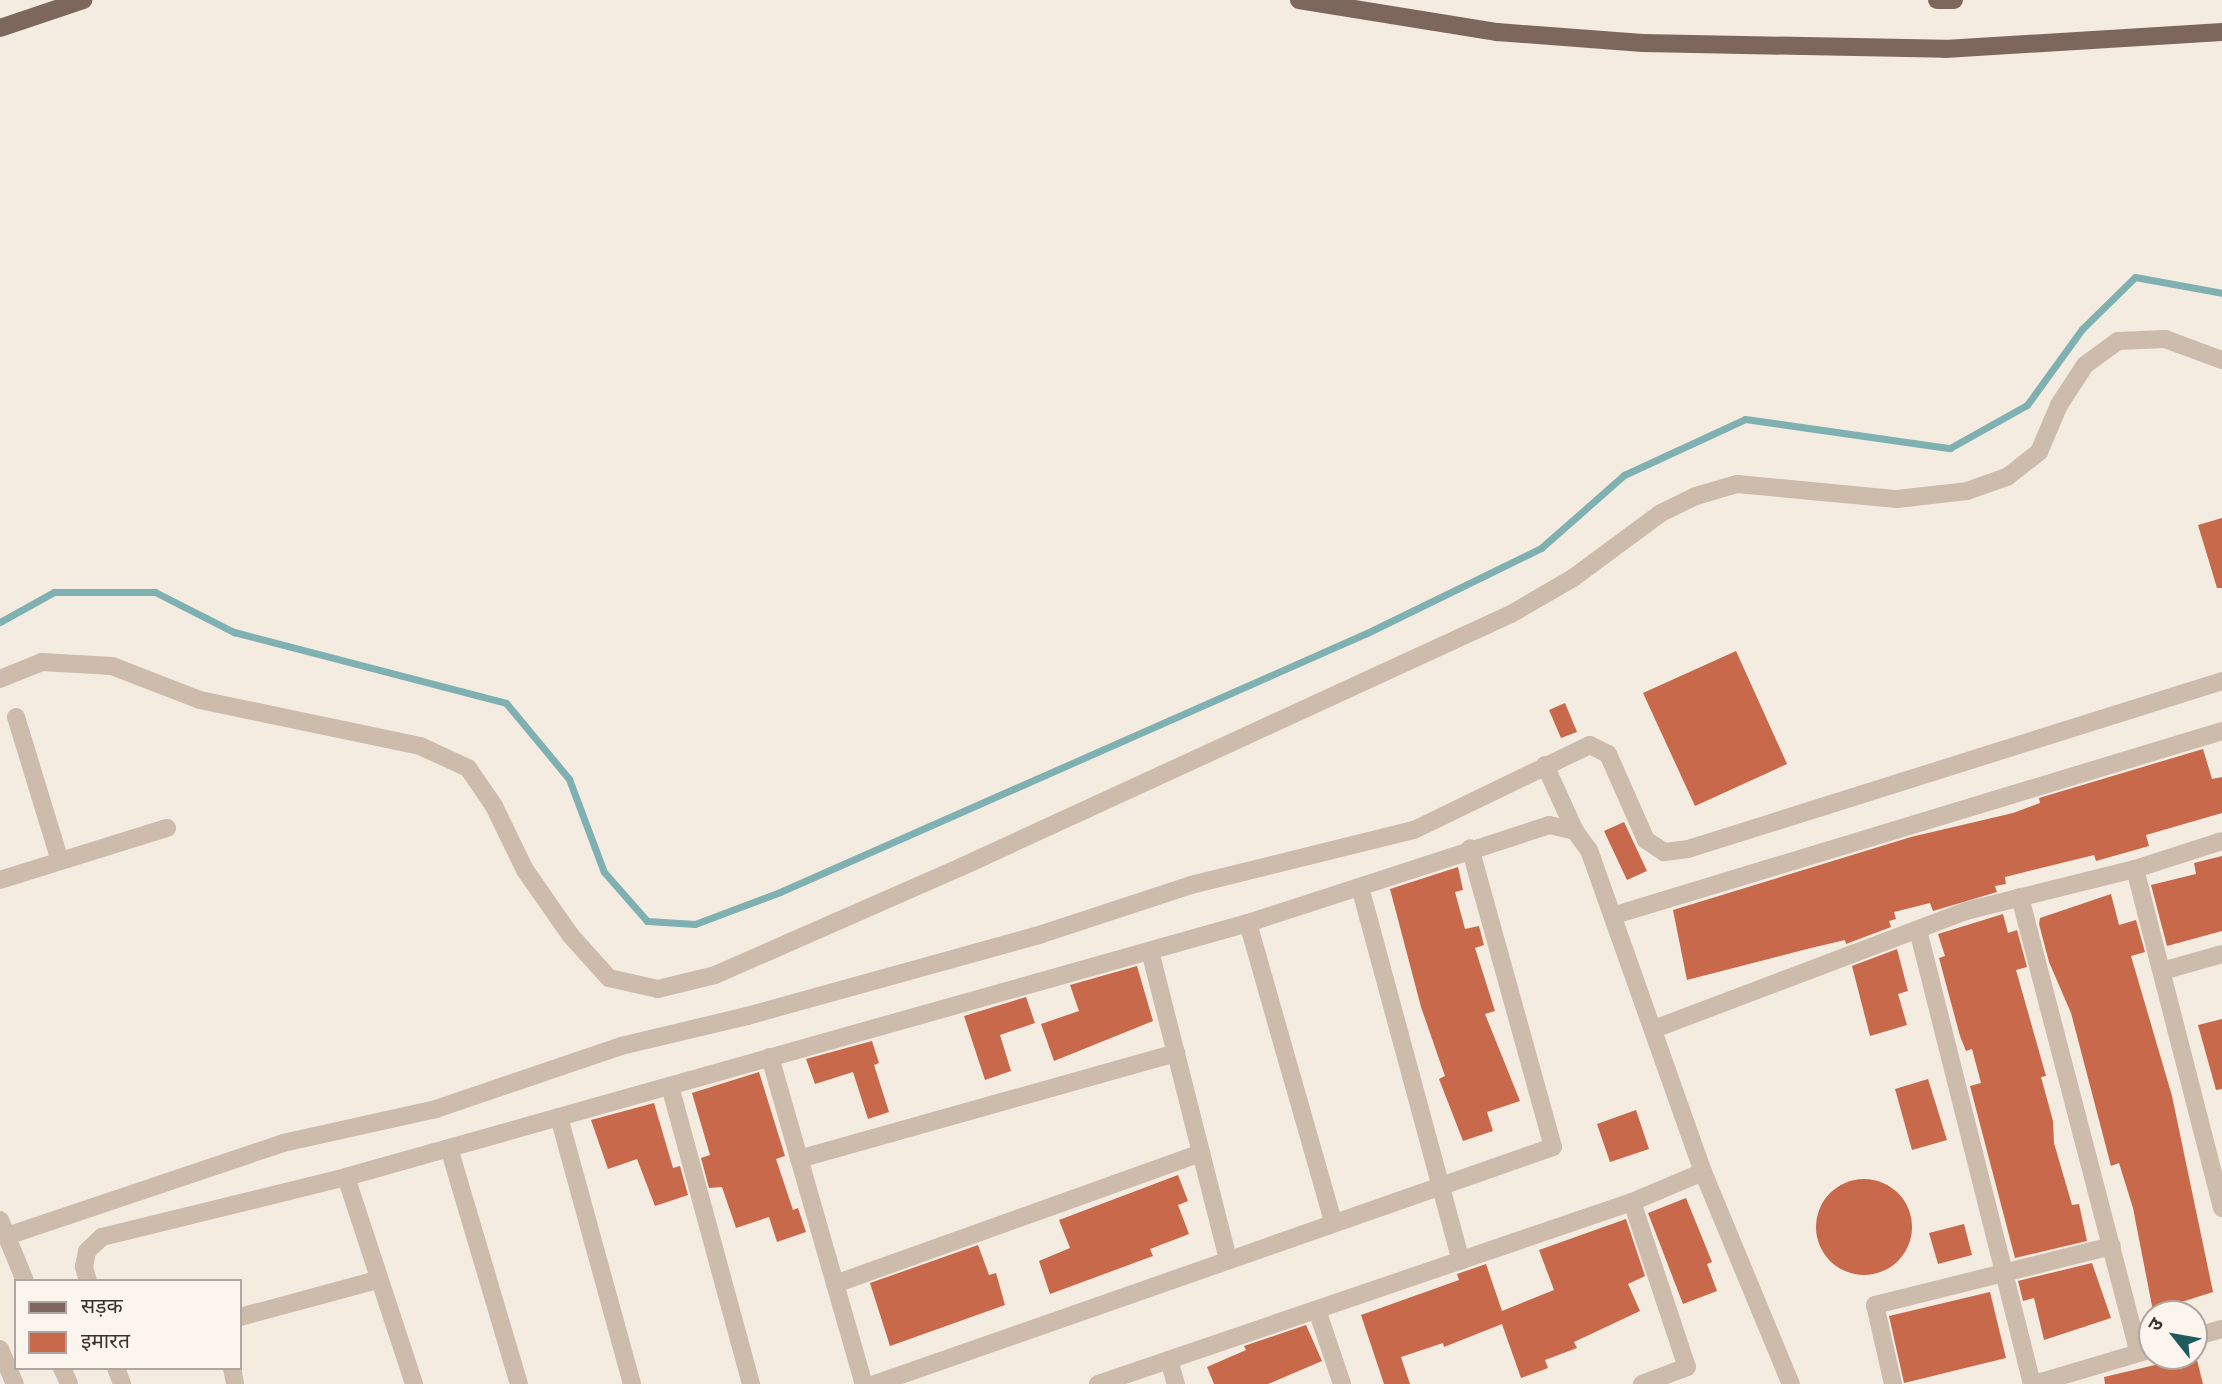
<!DOCTYPE html>
<html>
<head>
<meta charset="utf-8">
<style>
	body { margin:0 }
	#map { position:relative; width:2222px; height:1384px; overflow:hidden; background:#f4ebe1; font-family:"Sofia Sans Condensed","Noto Sans Devanagari",sans-serif }
	div>[style] { position:absolute }
	.stream>* { height:7px; margin:-3.5px; padding:0 3.5px; transform-origin:3.5px; border-radius:3.5px; background:#7fb0b2 }
	.building>* { inset:0; background:#c8694b }
	.round { border-radius:50% }
	.minor>* { height:18px; margin:-9px; padding:0 9px; transform-origin:9px; border-radius:9px; background:#cdbbac }
	.major>* { height:18px; margin:-9px; padding:0 9px; transform-origin:9px; border-radius:9px; background:#7d675c }
	span { translate:-50% -50%; white-space:nowrap; text-align:center; line-height:1.15; -webkit-text-stroke:7px #fbf5ee; paint-order:stroke }
	.legend { position:absolute; left:14px; top:1279px; width:228px; height:91px; box-sizing:border-box; background:#fbf5ee; border:2px solid #aea6a0; margin:0; padding:9px 12px; list-style:none; font-size:21px; color:#3b302b }
	.legend li { display:flex; align-items:center; gap:14px; height:35px }
	.legend b { width:35px; border:2px solid #aea6a0 }
	.north { position:absolute; left:2138px; top:1300px; width:70px; height:70px; box-sizing:border-box; background:#fbf5ee; border:2px solid #aea6a0; border-radius:50%; rotate:301deg; font-size:19px; font-weight:700; line-height:28px; text-align:center; color:#3b302b }
	.north::after { content:''; display:block; margin:auto; width:24px; height:32px; background:#1f5a5e; clip-path:polygon(50% 0,100% 100%,50% 72%,0 100%) }
</style>
</head>
<body>
<div id="map">
	<div class="stream">
		<i style="left:0;top:622px;width:62px;rotate:-29.1deg"></i>
		<i style="left:54px;top:592px;width:101px"></i>
		<i style="left:155px;top:592px;width:89px;rotate:26.9deg"></i>
		<i style="left:234px;top:632px;width:281px;rotate:14.6deg"></i>
		<i style="left:506px;top:703px;width:99px;rotate:50.3deg"></i>
		<i style="left:569px;top:779px;width:99px;rotate:69.4deg"></i>
		<i style="left:604px;top:872px;width:65px;rotate:48.7deg"></i>
		<i style="left:647px;top:921px;width:48px;rotate:3.6deg"></i>
		<i style="left:695px;top:924px;width:91px;rotate:-20.6deg"></i>
		<i style="left:780px;top:892px;width:642px;rotate:-23.81deg"></i>
		<i style="left:1367px;top:633px;width:194px;rotate:-26deg"></i>
		<i style="left:1541px;top:548px;width:111px;rotate:-41.3deg"></i>
		<i style="left:1624px;top:475px;width:133px;rotate:-24.8deg"></i>
		<i style="left:1745px;top:419px;width:207px;rotate:8.1deg"></i>
		<i style="left:1950px;top:448px;width:88px;rotate:-29.2deg"></i>
		<i style="left:2027px;top:405px;width:94px;rotate:-54.1deg"></i>
		<i style="left:2082px;top:329px;width:74px;rotate:-44.5deg"></i>
		<i style="left:2135px;top:277px;width:88px;rotate:10.4deg"></i>
	</div>
	<div class="building">
		<i style="clip-path:polygon(2222px 518px,2222px 588px,2217px 588px,2198px 525px)"></i>
		<i style="clip-path:polygon(1736px 651px,1787px 764px,1695px 806px,1643px 693px)"></i>
		<i style="clip-path:polygon(1565px 703px,1577px 732px,1561px 738px,1549px 710px)"></i>
		<i style="clip-path:polygon(2203px 749px,2212px 779px,2222px 777px,2222px 813px,2146px 835px,2149px 846px,2096px 861px,2094px 855px,2005px 877px,2006px 884px,1995px 886px,1997px 892px,1933px 911px,1930px 903px,1894px 912px,1896px 919px,1889px 921px,1891px 927px,1846px 944px,1845px 940px,1811px 948px,1687px 980px,1673px 910px,1911px 837px,2013px 813px,2040px 803px,2039px 798px)"></i>
		<i style="clip-path:polygon(1624px 822px,1647px 871px,1627px 880px,1604px 831px)"></i>
		<i style="clip-path:polygon(2222px 856px,2222px 931px,2167px 946px,2151px 885px,2196px 874px,2194px 863px)"></i>
		<i style="clip-path:polygon(1458px 867px,1463px 890px,1455px 892px,1465px 929px,1479px 926px,1484px 945px,1475px 948px,1495px 1011px,1485px 1014px,1520px 1101px,1487px 1112px,1493px 1131px,1463px 1141px,1439px 1079px,1445px 1076px,1421px 1007px,1390px 889px)"></i>
		<i style="clip-path:polygon(2111px 894px,2119px 925px,2136px 920px,2145px 952px,2131px 956px,2172px 1096px,2213px 1292px,2153px 1311px,2133px 1208px,2119px 1163px,2111px 1166px,2071px 1013px,2049px 962px,2039px 924px,2040px 918px)"></i>
		<i style="clip-path:polygon(2003px 914px,2008px 933px,2017px 930px,2027px 967px,2016px 970px,2046px 1076px,2041px 1077px,2053px 1121px,2054px 1143px,2072px 1205px,2079px 1204px,2087px 1241px,2015px 1258px,1970px 1086px,1981px 1083px,1972px 1049px,1966px 1051px,1960px 1036px,1939px 958px,1945px 956px,1938px 934px)"></i>
		<i style="clip-path:polygon(1897px 949px,1908px 991px,1898px 994px,1907px 1025px,1870px 1036px,1852px 966px)"></i>
		<i style="clip-path:polygon(1137px 966px,1153px 1021px,1054px 1061px,1041px 1024px,1079px 1011px,1070px 985px)"></i>
		<i style="clip-path:polygon(1026px 997px,1035px 1023px,1000px 1035px,1011px 1071px,985px 1080px,964px 1016px)"></i>
		<i style="clip-path:polygon(2222px 1019px,2222px 1089px,2216px 1090px,2198px 1025px)"></i>
		<i style="clip-path:polygon(872px 1041px,879px 1063px,874px 1065px,889px 1112px,868px 1119px,853px 1072px,815px 1084px,806px 1059px)"></i>
		<i style="clip-path:polygon(759px 1072px,785px 1156px,776px 1159px,793px 1210px,798px 1208px,806px 1232px,777px 1242px,769px 1217px,736px 1228px,722px 1187px,709px 1188px,701px 1158px,710px 1155px,692px 1093px)"></i>
		<i style="clip-path:polygon(1928px 1079px,1947px 1140px,1912px 1150px,1895px 1089px)"></i>
		<i style="clip-path:polygon(654px 1103px,673px 1168px,680px 1166px,688px 1195px,655px 1206px,637px 1159px,608px 1169px,591px 1120px)"></i>
		<i style="clip-path:polygon(1636px 1110px,1649px 1149px,1610px 1162px,1597px 1124px)"></i>
		<i style="clip-path:polygon(1178px 1175px,1188px 1201px,1178px 1205px,1189px 1234px,1150px 1249px,1153px 1256px,1050px 1294px,1039px 1261px,1070px 1248px,1059px 1220px)"></i>
		<i class="round" style="left:1816px;top:1179px;width:96px;height:96px"></i>
		<i style="clip-path:polygon(1686px 1198px,1712px 1262px,1707px 1264px,1717px 1291px,1683px 1304px,1648px 1213px)"></i>
		<i style="clip-path:polygon(1626px 1219px,1645px 1276px,1628px 1284px,1640px 1311px,1574px 1342px,1577px 1348px,1545px 1360px,1548px 1368px,1521px 1378px,1502px 1324px,1444px 1347px,1443px 1343px,1401px 1357px,1410px 1384px,1384px 1384px,1361px 1315px,1459px 1280px,1457px 1274px,1486px 1264px,1502px 1311px,1554px 1290px,1539px 1250px)"></i>
		<i style="clip-path:polygon(1964px 1224px,1972px 1255px,1938px 1264px,1929px 1233px)"></i>
		<i style="clip-path:polygon(978px 1245px,989px 1275px,996px 1273px,1005px 1305px,890px 1346px,870px 1283px)"></i>
		<i style="clip-path:polygon(2092px 1263px,2111px 1318px,2044px 1340px,2034px 1298px,2023px 1301px,2018px 1281px)"></i>
		<i style="clip-path:polygon(1990px 1292px,2006px 1358px,1904px 1383px,1889px 1316px)"></i>
		<i style="clip-path:polygon(1306px 1325px,1322px 1361px,1268px 1384px,1214px 1384px,1207px 1367px,1246px 1350px,1244px 1346px)"></i>
		<i style="clip-path:polygon(2161px 1356px,2196px 1356px,2203px 1384px,2105px 1384px,2104px 1377px,2155px 1365px)"></i>
	</div>
	<div class="minor">
		<i style="left:0;top:679px;width:45px;rotate:-22deg"></i>
		<i style="left:42px;top:662px;width:70px;rotate:3.3deg"></i>
		<i style="left:112px;top:666px;width:94px;rotate:21.1deg"></i>
		<i style="left:200px;top:700px;width:225px;rotate:11.8deg"></i>
		<i style="left:420px;top:746px;width:53px;rotate:24.6deg"></i>
		<i style="left:468px;top:768px;width:46px;rotate:55.6deg"></i>
		<i style="left:494px;top:806px;width:71px;rotate:64.2deg"></i>
		<i style="left:525px;top:870px;width:80px;rotate:55.1deg"></i>
		<i style="left:571px;top:936px;width:57px;rotate:47.9deg"></i>
		<i style="left:609px;top:978px;width:50px;rotate:12.7deg"></i>
		<i style="left:658px;top:989px;width:59px;rotate:-13.8deg"></i>
		<i style="left:715px;top:975px;width:269px;rotate:-23.7deg"></i>
		<i style="left:961px;top:867px;width:605px;rotate:-24.7deg"></i>
		<i style="left:1511px;top:614px;width:72px;rotate:-30.1deg"></i>
		<i style="left:1573px;top:578px;width:109px;rotate:-36.5deg"></i>
		<i style="left:1661px;top:513px;width:39px;rotate:-26deg"></i>
		<i style="left:1696px;top:496px;width:43px;rotate:-16.3deg"></i>
		<i style="left:1737px;top:484px;width:161px;rotate:5.4deg"></i>
		<i style="left:1897px;top:499px;width:70px;rotate:-6.5deg"></i>
		<i style="left:1967px;top:491px;width:42px;rotate:-19.3deg"></i>
		<i style="left:2007px;top:477px;width:41px;rotate:-38deg"></i>
		<i style="left:2039px;top:452px;width:51px;rotate:-66.9deg"></i>
		<i style="left:2059px;top:405px;width:48px;rotate:-57deg"></i>
		<i style="left:2085px;top:365px;width:41px;rotate:-36deg"></i>
		<i style="left:2118px;top:341px;width:47px;rotate:-2.4deg"></i>
		<i style="left:2165px;top:339px;width:61px;rotate:20.2deg"></i>
		<i style="left:16px;top:717px;width:147px;rotate:73deg"></i>
		<i style="left:1545px;top:765px;width:72px;rotate:65.6deg"></i>
		<i style="left:1575px;top:831px;width:24px;rotate:54deg"></i>
		<i style="left:1589px;top:850px;width:342px;rotate:70.5deg"></i>
		<i style="left:1703px;top:1172px;width:230px;rotate:67.5deg"></i>
		<i style="left:2135px;top:869px;width:350px;rotate:75.6deg"></i>
		<i style="left:0;top:880px;width:175px;rotate:-17.3deg"></i>
		<i style="left:1360px;top:887px;width:387px;rotate:74.9deg"></i>
		<i style="left:2020px;top:897px;width:471px;rotate:75.4deg"></i>
		<i style="left:1615px;top:915px;width:634px;rotate:-16.86deg"></i>
		<i style="left:1248px;top:923px;width:311px;rotate:74.1deg"></i>
		<i style="left:1918px;top:930px;width:468px;rotate:75.9deg"></i>
		<i style="left:1150px;top:951px;width:318px;rotate:75.8deg"></i>
		<i style="left:2162px;top:971px;width:62px;rotate:-15.8deg"></i>
		<i style="left:1654px;top:1029px;width:334px;rotate:-20.7deg"></i>
		<i style="left:1966px;top:911px;width:174px;rotate:-14deg"></i>
		<i style="left:2135px;top:869px;width:91px;rotate:-17.8deg"></i>
		<i style="left:770px;top:1057px;width:340px;rotate:74deg"></i>
		<i style="left:670px;top:1086px;width:309px;rotate:74.8deg"></i>
		<i style="left:559px;top:1117px;width:277px;rotate:74.7deg"></i>
		<i style="left:449px;top:1148px;width:246px;rotate:73.5deg"></i>
		<i style="left:799px;top:1159px;width:392px;rotate:-15.7deg"></i>
		<i style="left:346px;top:1177px;width:218px;rotate:71.8deg"></i>
		<i style="left:1632px;top:1202px;width:174px;rotate:71.6deg"></i>
		<i style="left:1687px;top:1367px;width:48px;rotate:159.3deg"></i>
		<i style="left:0;top:1220px;width:66px;rotate:67.7deg"></i>
		<i style="left:7px;top:1236px;width:291px;rotate:-18.6deg"></i>
		<i style="left:283px;top:1143px;width:157px;rotate:-12.5deg"></i>
		<i style="left:436px;top:1109px;width:195px;rotate:-18.8deg"></i>
		<i style="left:621px;top:1046px;width:130px;rotate:-13.4deg"></i>
		<i style="left:747px;top:1016px;width:306px;rotate:-15.5deg"></i>
		<i style="left:1042px;top:934px;width:157px;rotate:-18.2deg"></i>
		<i style="left:1191px;top:885px;width:230px;rotate:-13.9deg"></i>
		<i style="left:1414px;top:830px;width:195px;rotate:-25.8deg"></i>
		<i style="left:1590px;top:745px;width:20px;rotate:27deg"></i>
		<i style="left:1608px;top:754px;width:94px;rotate:66.2deg"></i>
		<i style="left:1646px;top:840px;width:22px;rotate:34deg"></i>
		<i style="left:1664px;top:852px;width:24px;rotate:-7deg"></i>
		<i style="left:1688px;top:849px;width:560px;rotate:-17.46deg"></i>
		<i style="left:88px;top:1281px;width:15px;rotate:-106deg"></i>
		<i style="left:84px;top:1267px;width:16px;rotate:-79deg"></i>
		<i style="left:87px;top:1251px;width:21px;rotate:-43deg"></i>
		<i style="left:102px;top:1237px;width:251px;rotate:-13.8deg"></i>
		<i style="left:346px;top:1177px;width:937px;rotate:-15.73deg"></i>
		<i style="left:1248px;top:923px;width:317px;rotate:-18deg"></i>
		<i style="left:1549px;top:825px;width:27px;rotate:13deg"></i>
		<i style="left:835px;top:1284px;width:389px;rotate:-19.7deg"></i>
		<i style="left:1317px;top:1310px;width:78px;rotate:71.3deg"></i>
		<i style="left:240px;top:1317px;width:142px;rotate:-15.1deg"></i>
		<i style="left:2194px;top:1337px;width:29px;rotate:-16deg"></i>
		<i style="left:0;top:1349px;width:38px;rotate:67deg"></i>
		<i style="left:1169px;top:1360px;width:25px;rotate:74deg"></i>
		<i style="left:62px;top:1368px;width:17px;rotate:66deg"></i>
		<i style="left:116px;top:1368px;width:17px;rotate:69deg"></i>
		<i style="left:232px;top:1368px;width:16px;rotate:79deg"></i>
		<i style="left:875px;top:1384px;width:718px;rotate:-19.27deg"></i>
		<i style="left:1553px;top:1147px;width:310px;rotate:-105.5deg"></i>
		<i style="left:1098px;top:1384px;width:564px;rotate:-18.82deg"></i>
		<i style="left:1632px;top:1202px;width:77px;rotate:-22.9deg"></i>
		<i style="left:1893px;top:1384px;width:81px;rotate:-102.8deg"></i>
		<i style="left:1875px;top:1305px;width:244px;rotate:-14deg"></i>
		<i style="left:2034px;top:1384px;width:123px;rotate:-16.5deg"></i>
	</div>
	<div class="major">
		<i style="left:1299px;top:0;width:201px;rotate:9.2deg"></i>
		<i style="left:1497px;top:32px;width:146px;rotate:4.3deg"></i>
		<i style="left:1643px;top:43px;width:302px;rotate:1.1deg"></i>
		<i style="left:1945px;top:49px;width:278px;rotate:-3.5deg"></i>
		<i style="left:1937px;top:0;width:17px"></i>
		<i style="left:0;top:28px;width:88px;rotate:-18.6deg"></i>
	</div>
	<ul class="legend">
	<li><b style="height:9px;background:#7d675c"></b>सड़क</li>
	<li><b style="height:19px;background:#c8694b"></b>इमारत</li>
	</ul>
	<div class="north">उ</div>
</div>
</body>
</html>
